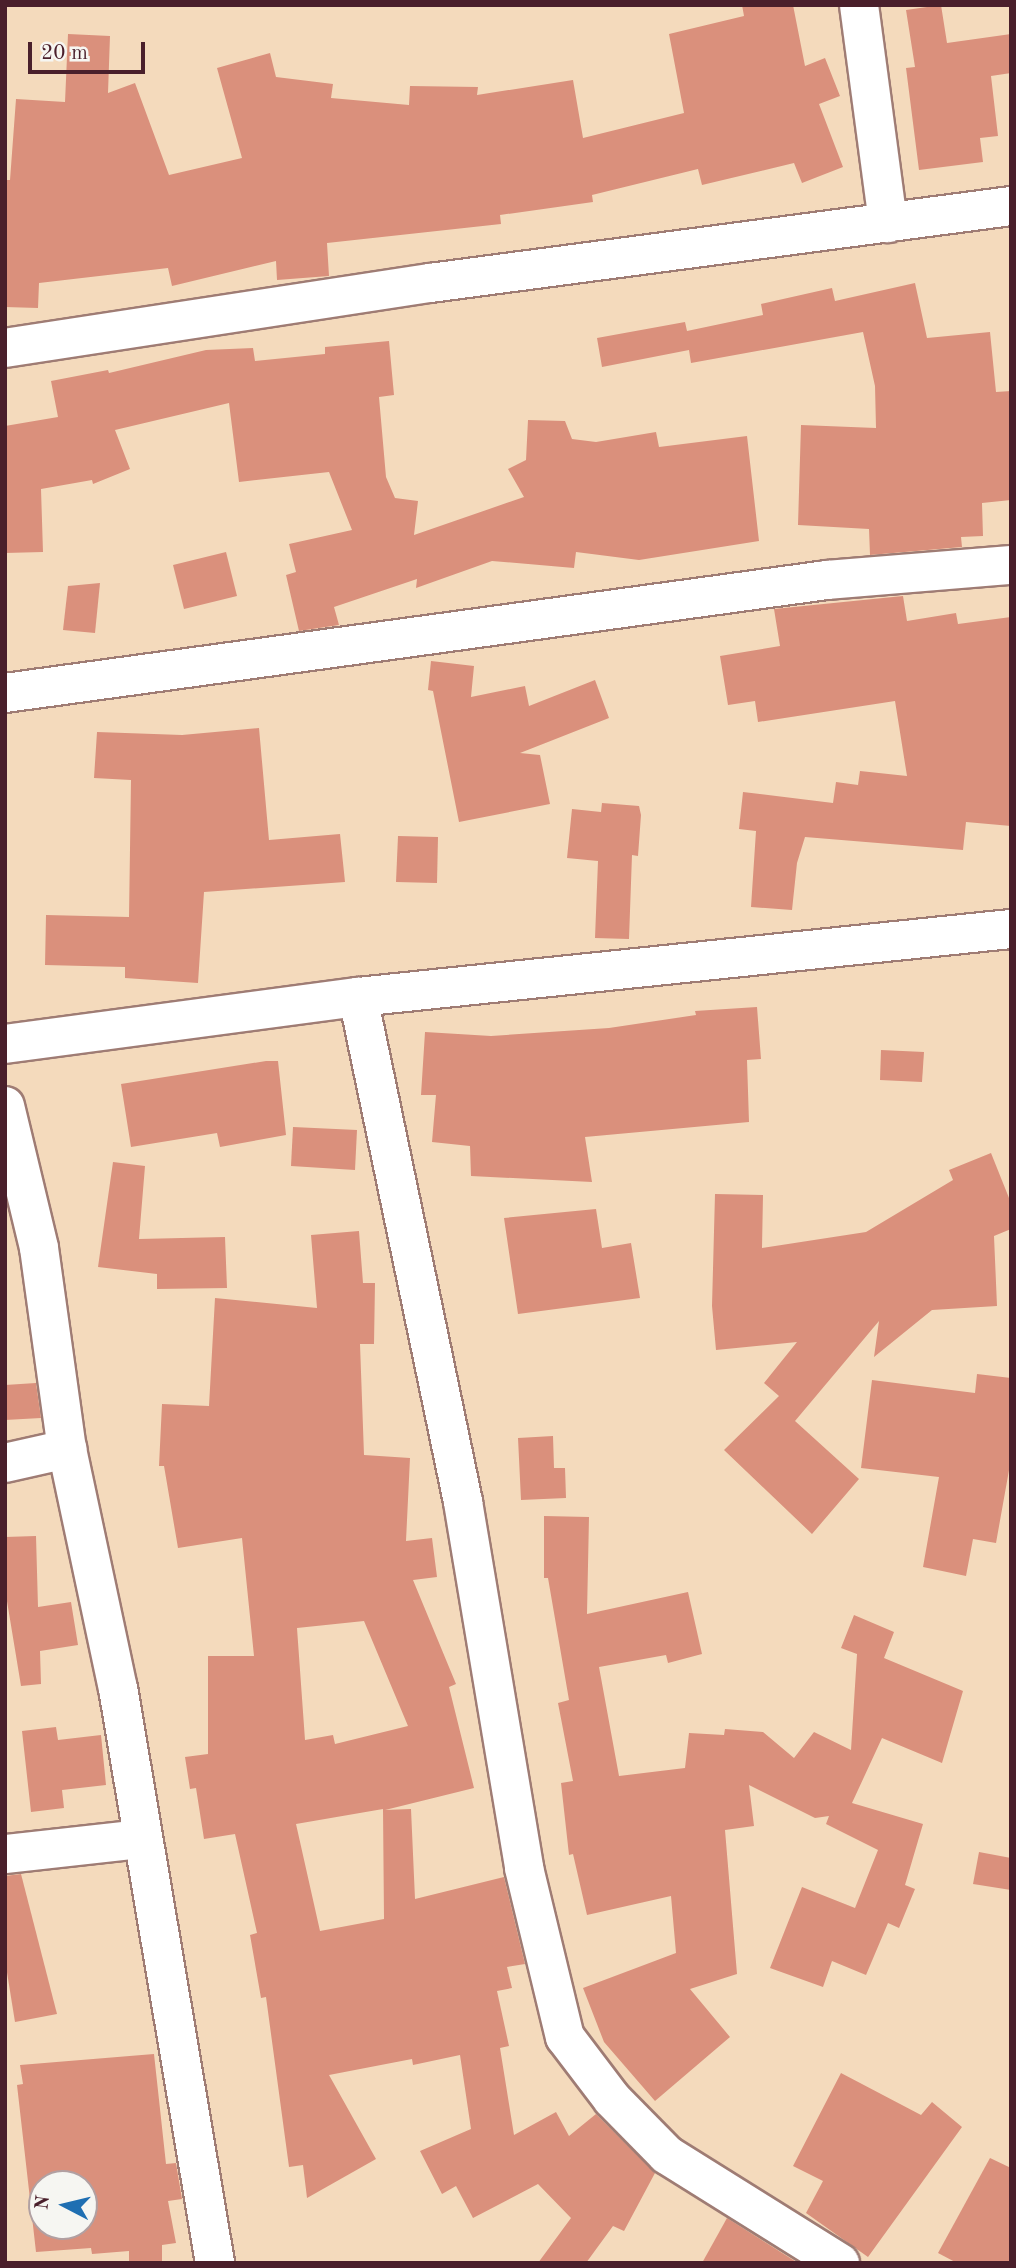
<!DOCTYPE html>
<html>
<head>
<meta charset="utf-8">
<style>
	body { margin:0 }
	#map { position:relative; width:1016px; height:2268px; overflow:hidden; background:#f4dabc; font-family:"Old Standard TT",serif }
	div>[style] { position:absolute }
	.building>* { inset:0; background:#da907c }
	.roads { filter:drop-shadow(2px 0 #9f7c74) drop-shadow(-2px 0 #9f7c74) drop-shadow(0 2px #9f7c74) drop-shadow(0 -2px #9f7c74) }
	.minor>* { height:38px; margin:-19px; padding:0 19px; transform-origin:19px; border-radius:19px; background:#fff }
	span { translate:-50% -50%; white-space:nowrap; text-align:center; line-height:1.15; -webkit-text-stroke:5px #f6f6f2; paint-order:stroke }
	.frame { position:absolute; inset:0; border:7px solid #4a1f2b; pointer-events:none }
	.north { position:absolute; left:28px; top:2170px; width:70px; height:70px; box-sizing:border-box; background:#f6f6f2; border:2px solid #b1a0a2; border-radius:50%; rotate:277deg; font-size:19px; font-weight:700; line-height:28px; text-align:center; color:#4a1f2b }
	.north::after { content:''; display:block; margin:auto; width:24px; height:32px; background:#1f6fb2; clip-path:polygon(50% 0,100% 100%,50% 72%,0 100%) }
	.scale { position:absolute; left:28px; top:42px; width:117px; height:32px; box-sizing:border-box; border:4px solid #4a1f2b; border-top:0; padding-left:9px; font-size:21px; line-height:24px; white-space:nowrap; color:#4a1f2b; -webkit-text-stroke:5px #f6f6f2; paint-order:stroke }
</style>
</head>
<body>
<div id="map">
	<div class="building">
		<i style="clip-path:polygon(742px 5px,793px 5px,805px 66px,825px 58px,840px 96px,819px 104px,843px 167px,802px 183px,794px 163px,702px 185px,698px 169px,592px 195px,593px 202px,500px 215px,501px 224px,327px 243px,329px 276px,277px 280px,276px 261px,172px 286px,168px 268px,39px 283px,38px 308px,5px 307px,5px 180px,10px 180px,16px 99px,65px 102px,68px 34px,110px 36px,108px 93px,135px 83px,169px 175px,242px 158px,217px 68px,270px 53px,276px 77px,333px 84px,331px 98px,409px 105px,410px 86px,478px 87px,477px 95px,573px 80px,583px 138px,684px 113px,669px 34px,744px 16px)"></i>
		<i style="clip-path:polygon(941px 5px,947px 43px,1011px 34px,1011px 73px,991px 76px,998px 136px,980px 138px,983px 162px,919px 170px,906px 68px,915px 67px,906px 10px)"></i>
		<i style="clip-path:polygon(915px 283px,927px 338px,990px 332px,996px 392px,1011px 391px,1011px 500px,982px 503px,983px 536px,961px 537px,962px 547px,870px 555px,869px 529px,798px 525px,801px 425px,876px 428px,875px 386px,863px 332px,691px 363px,689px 350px,602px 367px,597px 338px,685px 322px,687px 331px,763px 315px,761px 304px,832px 288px,835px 301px)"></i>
		<i style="clip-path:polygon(389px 341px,394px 395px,379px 397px,386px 477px,395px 498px,418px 501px,414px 535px,524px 497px,508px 469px,526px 460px,528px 420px,565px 421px,572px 439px,596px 442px,656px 432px,659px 447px,747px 436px,759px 541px,639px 560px,576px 552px,574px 568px,492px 561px,416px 588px,417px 579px,334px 607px,339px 625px,299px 631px,286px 575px,296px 572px,289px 544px,352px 530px,329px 472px,239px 482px,229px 403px,115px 430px,130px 469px,93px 484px,92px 480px,41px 489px,43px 552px,5px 553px,5px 426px,58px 417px,51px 381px,108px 370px,109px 373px,206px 350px,253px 348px,255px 361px,325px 354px,325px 347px)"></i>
		<i style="clip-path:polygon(226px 552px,237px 596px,184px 609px,173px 565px)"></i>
		<i style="clip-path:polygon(100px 583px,95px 633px,63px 630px,68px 586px)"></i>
		<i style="clip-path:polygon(903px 596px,907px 621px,956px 613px,958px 624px,1011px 617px,1011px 826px,966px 822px,963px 850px,805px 837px,797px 863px,792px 910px,751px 907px,756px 831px,739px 829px,743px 792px,833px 803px,836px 782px,858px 785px,860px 771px,907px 776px,895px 701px,758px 722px,755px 701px,728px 705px,720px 656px,780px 646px,774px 609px)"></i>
		<i style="clip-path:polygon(431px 661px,474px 666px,471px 697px,525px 686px,529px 706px,595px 680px,609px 718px,520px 753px,540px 755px,550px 804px,459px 822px,433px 691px,428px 690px)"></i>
		<i style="clip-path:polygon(259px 728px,269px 840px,340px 834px,345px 882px,204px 892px,198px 983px,125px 978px,125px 967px,45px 965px,46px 915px,129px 917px,131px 780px,94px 778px,97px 732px,182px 735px)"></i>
		<i style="clip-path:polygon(602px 803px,639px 806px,641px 815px,638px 856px,632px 855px,629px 939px,595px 938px,598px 861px,567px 858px,572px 809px,601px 812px)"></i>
		<i style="clip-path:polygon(398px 836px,438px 837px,437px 883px,396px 882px)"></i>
		<i style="clip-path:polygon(757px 1007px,761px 1059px,747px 1060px,749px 1122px,585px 1137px,592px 1182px,471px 1176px,470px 1146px,432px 1142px,436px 1095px,421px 1095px,425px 1032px,491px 1036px,609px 1028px,696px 1015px,695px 1011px)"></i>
		<i style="clip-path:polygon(881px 1050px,924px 1052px,922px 1082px,880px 1080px)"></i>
		<i style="clip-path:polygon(266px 1061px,278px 1061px,286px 1135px,220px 1147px,217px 1133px,131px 1147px,121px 1084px)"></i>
		<i style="clip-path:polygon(293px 1127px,357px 1130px,355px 1170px,291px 1166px)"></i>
		<i style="clip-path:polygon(991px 1153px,1011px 1203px,1011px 1229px,994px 1236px,997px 1306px,932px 1310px,874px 1357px,879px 1321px,795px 1421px,859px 1479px,812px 1534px,724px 1450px,779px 1396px,764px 1383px,797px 1342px,716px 1350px,712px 1306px,715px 1194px,763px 1195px,762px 1248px,866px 1232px,953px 1180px,949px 1170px)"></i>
		<i style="clip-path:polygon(113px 1162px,145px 1166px,139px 1239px,225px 1237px,227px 1288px,157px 1289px,157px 1274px,98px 1267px)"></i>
		<i style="clip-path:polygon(596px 1209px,602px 1248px,631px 1243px,640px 1298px,518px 1314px,504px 1218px)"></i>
		<i style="clip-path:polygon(evenodd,359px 1231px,363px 1283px,375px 1283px,374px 1344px,360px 1344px,364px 1455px,410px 1458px,406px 1541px,432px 1538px,437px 1577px,413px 1580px,456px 1684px,449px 1687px,474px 1788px,385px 1810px,411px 1809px,415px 1899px,504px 1877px,525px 1964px,507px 1967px,512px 1988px,497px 1991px,509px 2046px,500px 2048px,514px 2135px,556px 2112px,569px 2136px,596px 2114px,655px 2173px,624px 2231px,613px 2226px,586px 2263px,538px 2263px,571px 2218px,538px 2184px,473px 2218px,456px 2186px,442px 2194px,420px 2151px,471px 2129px,460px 2055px,413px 2065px,412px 2059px,329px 2075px,376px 2159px,307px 2198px,303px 2165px,289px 2167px,266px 1997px,261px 1998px,250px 1935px,257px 1933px,235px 1834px,204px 1839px,196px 1788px,190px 1789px,185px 1757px,208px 1754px,208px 1656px,254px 1656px,242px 1538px,178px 1548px,164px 1466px,159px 1466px,162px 1404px,209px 1406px,215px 1298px,317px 1308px,311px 1235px,359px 1231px,364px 1621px,408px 1726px,335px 1744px,333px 1735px,305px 1740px,297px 1628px,364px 1621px,359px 1231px,383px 1809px,384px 1919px,320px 1931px,296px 1824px,383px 1809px)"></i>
		<i style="clip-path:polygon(977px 1374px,1011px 1378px,1011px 1459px,996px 1543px,973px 1539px,966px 1576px,923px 1567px,939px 1477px,861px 1468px,872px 1380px,975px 1393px)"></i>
		<i style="clip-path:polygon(36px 1383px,41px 1418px,5px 1420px,5px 1385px)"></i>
		<i style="clip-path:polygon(553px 1436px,554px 1468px,565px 1468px,566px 1498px,521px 1500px,518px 1438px)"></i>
		<i style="clip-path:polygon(544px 1516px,589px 1517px,587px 1614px,688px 1592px,702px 1654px,668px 1663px,666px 1655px,599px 1667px,619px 1776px,685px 1768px,689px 1733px,724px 1735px,725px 1729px,763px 1732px,794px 1758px,814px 1732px,851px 1750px,857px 1654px,841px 1648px,854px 1615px,894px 1632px,884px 1658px,963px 1691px,942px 1763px,882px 1738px,852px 1803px,923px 1824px,905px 1885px,915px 1889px,899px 1928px,888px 1923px,866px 1975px,832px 1961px,823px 1987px,770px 1968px,802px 1887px,855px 1908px,878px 1850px,826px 1824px,829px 1816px,815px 1818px,749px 1785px,754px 1826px,725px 1830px,737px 1974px,690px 1989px,730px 2037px,655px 2101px,604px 2042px,583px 1988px,676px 1953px,671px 1896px,587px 1915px,573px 1854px,569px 1855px,561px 1783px,573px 1781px,558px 1703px,569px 1700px,548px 1578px,544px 1578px)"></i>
		<i style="clip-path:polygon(36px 1536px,38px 1607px,71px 1602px,78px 1645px,40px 1651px,41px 1684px,21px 1686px,5px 1589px,5px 1537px)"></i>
		<i style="clip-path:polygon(56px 1727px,58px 1740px,101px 1735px,106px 1785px,62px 1790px,64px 1808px,31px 1812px,22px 1731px)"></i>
		<i style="clip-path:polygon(979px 1852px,1011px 1858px,1011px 1890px,973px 1884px)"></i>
		<i style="clip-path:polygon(21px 1874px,57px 2014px,15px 2022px,5px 1960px,5px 1876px)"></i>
		<i style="clip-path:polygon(evenodd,154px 2054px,166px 2164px,176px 2163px,182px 2199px,168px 2201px,176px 2243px,162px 2245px,162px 2263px,129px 2263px,129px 2251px,92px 2254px,91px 2248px,36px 2252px,17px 2085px,23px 2084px,20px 2065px,154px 2054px,42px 2184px,84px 2184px,84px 2226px,42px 2226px,42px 2184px)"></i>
		<i style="clip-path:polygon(841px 2073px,921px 2115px,932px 2102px,962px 2127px,868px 2257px,806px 2213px,823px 2181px,793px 2166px)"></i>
		<i style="clip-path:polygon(990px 2158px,1011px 2168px,1011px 2263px,957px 2263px,938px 2253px)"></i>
		<i style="clip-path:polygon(727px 2218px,798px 2263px,702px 2263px)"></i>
	</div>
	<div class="roads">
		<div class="minor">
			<i style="left:859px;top:5px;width:220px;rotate:82.4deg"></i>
			<i style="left:5px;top:348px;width:430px;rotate:-8.7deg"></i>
			<i style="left:430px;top:283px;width:586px;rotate:-7.55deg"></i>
			<i style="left:5px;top:693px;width:830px;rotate:-7.83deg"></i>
			<i style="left:827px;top:580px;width:185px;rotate:-4.7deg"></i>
			<i style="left:358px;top:997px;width:516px;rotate:78.25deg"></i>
			<i style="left:463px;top:1502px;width:371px;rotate:80.5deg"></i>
			<i style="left:524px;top:1868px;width:174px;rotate:76.4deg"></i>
			<i style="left:565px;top:2037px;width:78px;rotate:52.8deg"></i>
			<i style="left:612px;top:2099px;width:78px;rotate:45.5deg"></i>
			<i style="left:667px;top:2155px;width:204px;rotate:32deg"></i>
			<i style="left:5px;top:1044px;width:356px;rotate:-7.6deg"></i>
			<i style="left:358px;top:997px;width:657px;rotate:-5.95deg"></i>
			<i style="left:5px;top:1106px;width:146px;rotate:76.5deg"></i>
			<i style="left:39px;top:1248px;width:203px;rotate:82.1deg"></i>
			<i style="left:67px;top:1449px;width:244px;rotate:78deg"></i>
			<i style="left:118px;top:1688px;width:583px;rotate:80.42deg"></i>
			<i style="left:5px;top:1463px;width:64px;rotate:-12.7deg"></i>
			<i style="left:5px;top:1854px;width:137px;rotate:-6.3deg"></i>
		</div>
	</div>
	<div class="frame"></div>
	<div class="north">N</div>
	<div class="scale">20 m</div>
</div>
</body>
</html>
